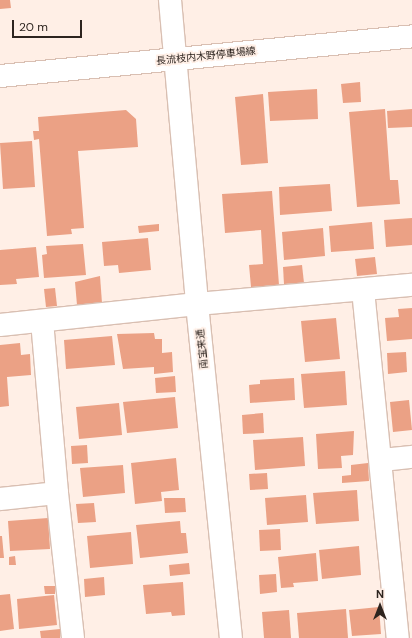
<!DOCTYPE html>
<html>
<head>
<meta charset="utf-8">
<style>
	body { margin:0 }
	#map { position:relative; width:412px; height:638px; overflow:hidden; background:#ffefe6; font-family:"DM Sans","Noto Sans JP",sans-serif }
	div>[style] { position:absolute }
	.building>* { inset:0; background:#eba185 }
	.roads { filter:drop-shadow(1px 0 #d9bfb2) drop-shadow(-1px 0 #d9bfb2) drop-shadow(0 1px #d9bfb2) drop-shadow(0 -1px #d9bfb2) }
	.minor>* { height:22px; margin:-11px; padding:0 11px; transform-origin:11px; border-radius:11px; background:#fff }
	.tertiary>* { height:22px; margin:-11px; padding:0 11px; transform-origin:11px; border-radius:11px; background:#fff }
	.secondary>* { height:22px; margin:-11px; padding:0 11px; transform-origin:11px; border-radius:11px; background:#fff }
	span { translate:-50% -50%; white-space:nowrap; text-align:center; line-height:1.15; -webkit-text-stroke:3.5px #ffefe6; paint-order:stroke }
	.street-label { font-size:10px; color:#2d241f }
	.north { position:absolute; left:360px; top:586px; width:40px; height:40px; -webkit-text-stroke:3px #ffefe6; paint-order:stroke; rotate:0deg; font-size:11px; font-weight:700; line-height:16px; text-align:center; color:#2d241f }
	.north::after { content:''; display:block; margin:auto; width:14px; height:18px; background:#2d241f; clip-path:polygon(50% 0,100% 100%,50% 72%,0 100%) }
	.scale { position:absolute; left:12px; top:20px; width:70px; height:18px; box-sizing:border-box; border:2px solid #2d241f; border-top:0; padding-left:5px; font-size:12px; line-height:14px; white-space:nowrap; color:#2d241f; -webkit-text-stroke:3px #ffefe6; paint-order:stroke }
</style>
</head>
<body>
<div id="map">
	<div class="building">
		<i style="clip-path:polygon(0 0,10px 0,11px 8px,0 9px)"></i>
		<i style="clip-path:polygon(360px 82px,361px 102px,343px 103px,341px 84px)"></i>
		<i style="clip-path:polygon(317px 89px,318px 119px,270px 121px,268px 92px)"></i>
		<i style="clip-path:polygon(263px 94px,268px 163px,241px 165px,235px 97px)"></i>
		<i style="clip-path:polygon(385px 109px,390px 180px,398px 180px,400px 204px,357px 207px,349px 112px)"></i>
		<i style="clip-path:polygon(412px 109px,412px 127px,388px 128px,387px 111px)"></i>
		<i style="clip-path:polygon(126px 110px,136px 119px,138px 147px,78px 151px,84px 228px,71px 229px,72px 234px,47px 236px,39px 139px,34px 140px,33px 131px,39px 131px,38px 117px)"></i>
		<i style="clip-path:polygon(32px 141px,35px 187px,3px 189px,0 143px)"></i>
		<i style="clip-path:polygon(330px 184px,332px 211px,280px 215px,279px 187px)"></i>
		<i style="clip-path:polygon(272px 191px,279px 285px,251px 287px,249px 265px,263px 264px,261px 230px,225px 233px,222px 194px)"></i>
		<i style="clip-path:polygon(412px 218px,412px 245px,386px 247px,384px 220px)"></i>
		<i style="clip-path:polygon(372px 222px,374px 249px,331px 252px,329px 226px)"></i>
		<i style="clip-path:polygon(159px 224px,159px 231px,139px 233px,138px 226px)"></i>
		<i style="clip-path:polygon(323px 228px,325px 256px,284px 260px,282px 232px)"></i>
		<i style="clip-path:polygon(148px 238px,151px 270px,119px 273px,118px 265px,104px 266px,102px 242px)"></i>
		<i style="clip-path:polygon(83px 244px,86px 275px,44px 278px,42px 255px,47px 254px,46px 246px)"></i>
		<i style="clip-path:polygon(36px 247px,39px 277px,16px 279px,17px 284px,0 285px,0 250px)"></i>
		<i style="clip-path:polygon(375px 257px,377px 274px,357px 276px,355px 259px)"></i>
		<i style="clip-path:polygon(302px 265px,304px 283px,284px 284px,283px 267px)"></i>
		<i style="clip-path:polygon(100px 276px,102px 303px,77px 305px,75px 282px)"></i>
		<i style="clip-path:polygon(55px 288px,57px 306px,46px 307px,44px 289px)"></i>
		<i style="clip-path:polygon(412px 308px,412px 339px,387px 341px,385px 318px,399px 317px,398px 309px)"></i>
		<i style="clip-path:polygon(336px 318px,340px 359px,305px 362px,301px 321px)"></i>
		<i style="clip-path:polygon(154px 333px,155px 339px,162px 339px,162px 353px,172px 352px,173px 372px,154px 374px,154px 367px,123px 369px,117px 334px)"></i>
		<i style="clip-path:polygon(112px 336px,115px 365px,66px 369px,64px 340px)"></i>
		<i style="clip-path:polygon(20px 343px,21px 355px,30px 354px,31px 375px,7px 377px,9px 406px,0 407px,0 345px)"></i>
		<i style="clip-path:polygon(406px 352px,407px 372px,388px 374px,387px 353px)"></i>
		<i style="clip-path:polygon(345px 371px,347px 405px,304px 408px,301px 374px)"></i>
		<i style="clip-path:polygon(175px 376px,176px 392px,156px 393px,155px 378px)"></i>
		<i style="clip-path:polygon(294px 378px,295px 400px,250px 403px,249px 385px,260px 384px,260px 380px)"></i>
		<i style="clip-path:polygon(175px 397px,178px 428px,127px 433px,123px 402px)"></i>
		<i style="clip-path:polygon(409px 400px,412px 430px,393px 432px,390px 402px)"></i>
		<i style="clip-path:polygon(119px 403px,122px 435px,79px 439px,76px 407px)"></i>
		<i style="clip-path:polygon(263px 413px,264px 433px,243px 434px,242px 415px)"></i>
		<i style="clip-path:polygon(354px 431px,353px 455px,341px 456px,342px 468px,318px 469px,316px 434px)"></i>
		<i style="clip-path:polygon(303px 437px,305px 466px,255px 470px,253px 440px)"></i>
		<i style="clip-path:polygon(87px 445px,88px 463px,72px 464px,71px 446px)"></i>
		<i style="clip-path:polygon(176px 458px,179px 490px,161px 492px,162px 501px,135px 504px,131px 463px)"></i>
		<i style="clip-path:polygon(368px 463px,369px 481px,342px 483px,342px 476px,351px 475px,351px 465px)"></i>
		<i style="clip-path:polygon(123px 465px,125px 493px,83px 497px,80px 468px)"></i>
		<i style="clip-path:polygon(267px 473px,268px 489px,250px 490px,249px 474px)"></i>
		<i style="clip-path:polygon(357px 490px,359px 521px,316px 524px,313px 493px)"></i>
		<i style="clip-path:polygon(306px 495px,308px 522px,267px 525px,265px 498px)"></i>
		<i style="clip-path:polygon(164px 498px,185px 498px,186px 512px,165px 513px)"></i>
		<i style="clip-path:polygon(94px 503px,96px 522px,78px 523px,76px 504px)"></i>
		<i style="clip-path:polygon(48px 518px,50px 549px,10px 551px,8px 521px)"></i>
		<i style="clip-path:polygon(180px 521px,181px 533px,186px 533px,188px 553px,140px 558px,136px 525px)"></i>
		<i style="clip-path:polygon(280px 529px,281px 550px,260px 551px,259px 530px)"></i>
		<i style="clip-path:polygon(131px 532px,133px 564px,90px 568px,87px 536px)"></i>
		<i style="clip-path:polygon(0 536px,2px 536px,4px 558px,0 558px)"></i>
		<i style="clip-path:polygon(359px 546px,361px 575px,322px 579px,319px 550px)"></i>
		<i style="clip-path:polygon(316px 553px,318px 581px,293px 583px,294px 587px,281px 588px,278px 557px)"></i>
		<i style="clip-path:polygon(15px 556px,16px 565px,9px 565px,9px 557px)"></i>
		<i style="clip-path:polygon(189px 563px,190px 574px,170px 576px,169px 565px)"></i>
		<i style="clip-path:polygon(276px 574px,277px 592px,260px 594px,259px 575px)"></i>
		<i style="clip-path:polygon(104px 577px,105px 595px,85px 597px,84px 579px)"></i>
		<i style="clip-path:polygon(183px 582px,185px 615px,172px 616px,171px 612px,146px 614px,143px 585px)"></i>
		<i style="clip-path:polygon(44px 586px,55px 586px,55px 594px,45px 594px)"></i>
		<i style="clip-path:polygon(10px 594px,14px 629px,0 631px,0 595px)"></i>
		<i style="clip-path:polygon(54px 595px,57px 625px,19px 629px,17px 599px)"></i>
		<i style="clip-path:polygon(379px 607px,381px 634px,352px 636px,349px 610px)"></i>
		<i style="clip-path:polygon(346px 609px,348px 638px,299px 638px,297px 613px)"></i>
		<i style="clip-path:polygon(289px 610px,291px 638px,264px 638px,262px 612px)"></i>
		<i style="clip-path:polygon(60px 629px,60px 638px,41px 638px,40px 631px)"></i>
	</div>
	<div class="roads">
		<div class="minor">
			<i style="left:363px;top:290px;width:350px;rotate:84.3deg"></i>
			<i style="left:42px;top:321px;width:173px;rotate:85deg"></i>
			<i style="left:57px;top:493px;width:146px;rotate:83.7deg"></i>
			<i style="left:0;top:325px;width:198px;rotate:-6.1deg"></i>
			<i style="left:197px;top:304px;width:216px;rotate:-5.1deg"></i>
			<i style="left:382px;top:460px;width:30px;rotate:-6deg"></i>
			<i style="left:0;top:499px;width:57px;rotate:-6deg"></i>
		</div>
		<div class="tertiary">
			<i style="left:170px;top:0;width:305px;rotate:84.9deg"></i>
			<i style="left:197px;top:304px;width:336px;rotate:84.2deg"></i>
		</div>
		<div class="secondary">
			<i style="left:0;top:76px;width:414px;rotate:-5.5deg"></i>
		</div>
	</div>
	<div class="street-label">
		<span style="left:206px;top:56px;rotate:-6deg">長流枝内木野停車場線</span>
		<span style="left:202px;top:349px;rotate:-96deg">南宝来通</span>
	</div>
	<div class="north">N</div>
	<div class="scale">20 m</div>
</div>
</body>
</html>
